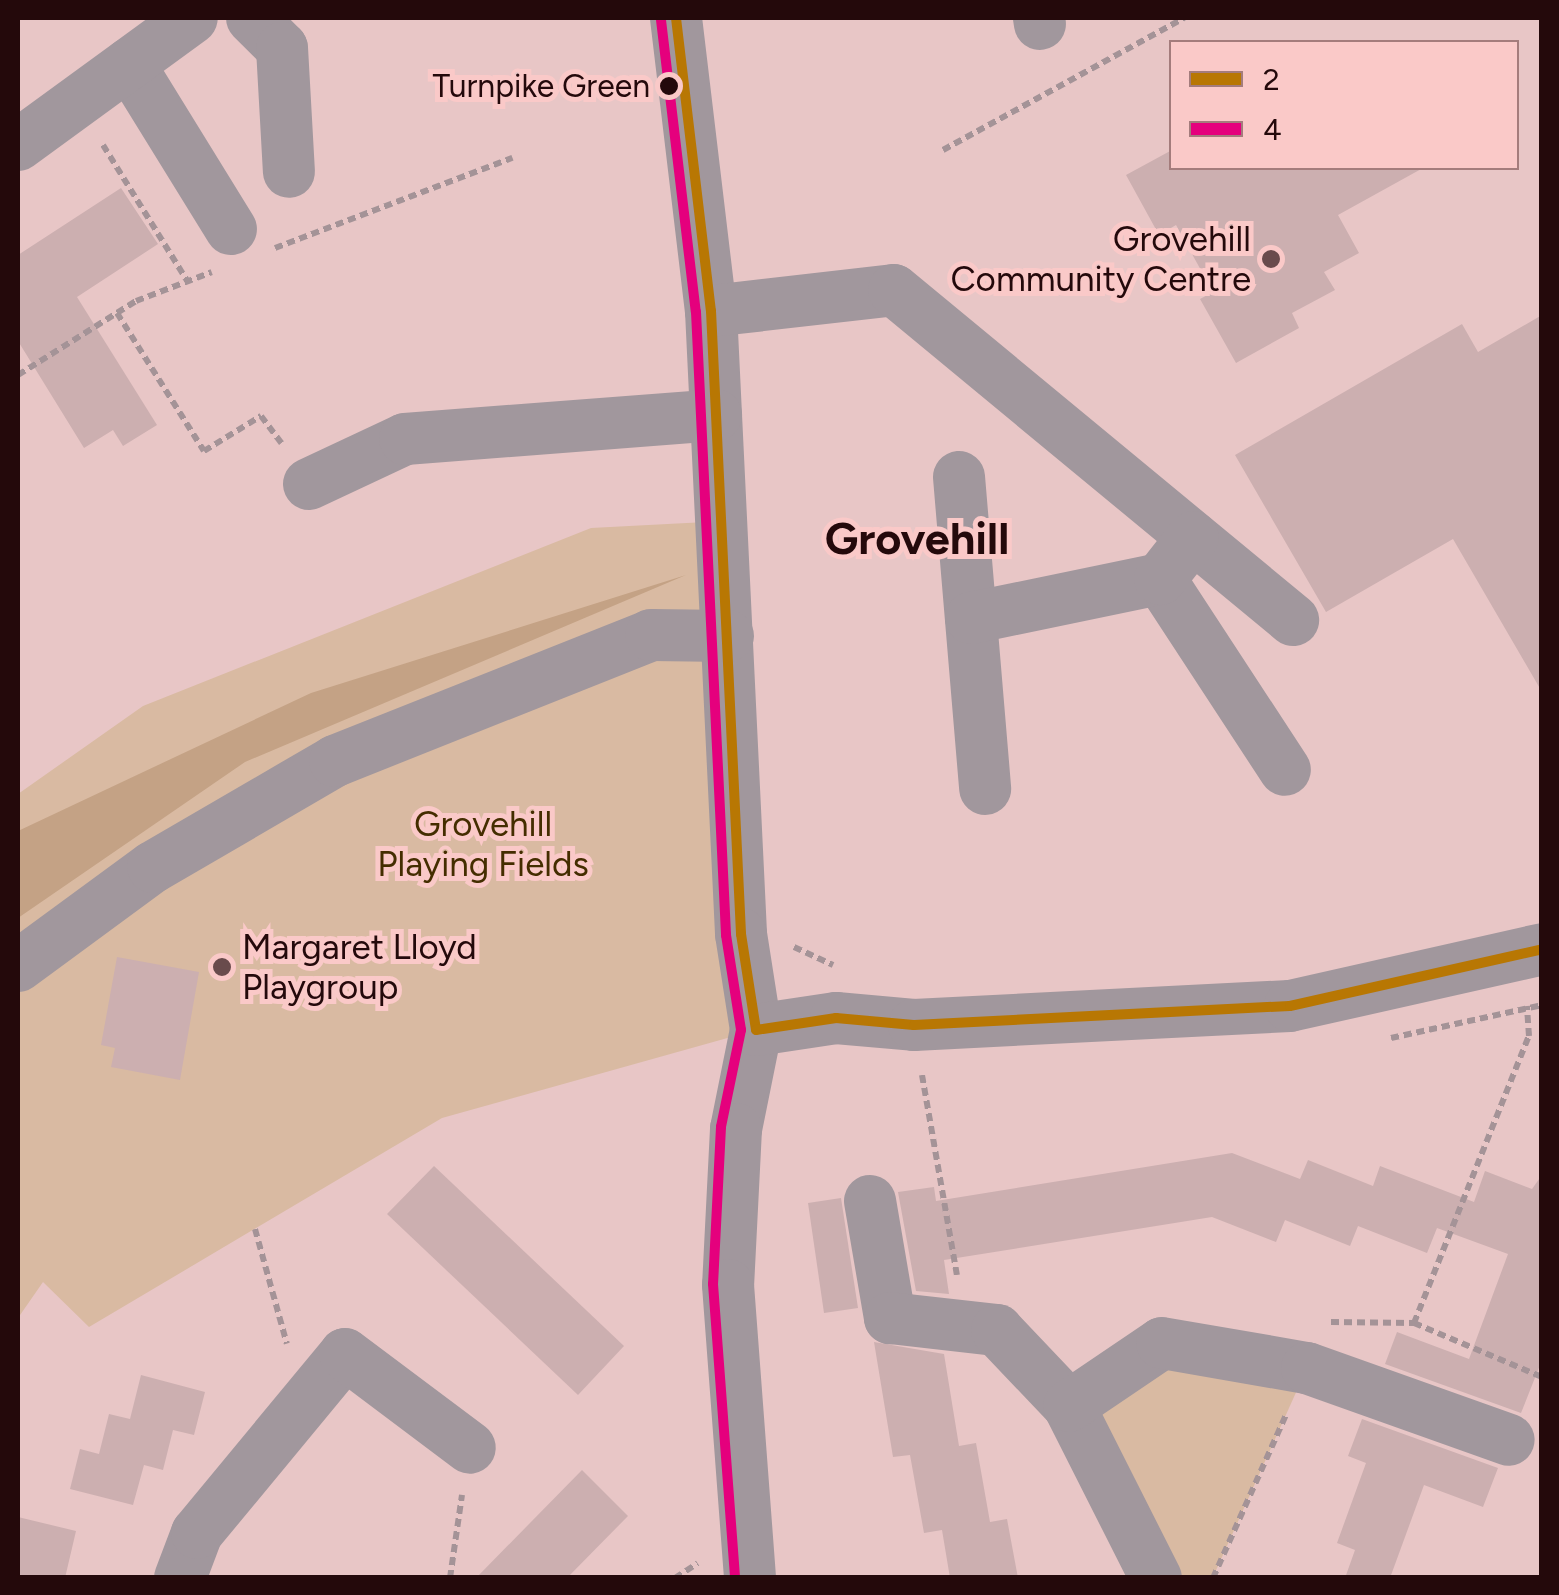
<!DOCTYPE html>
<html>
<head>
<meta charset="utf-8">
<style>
	body { margin:0 }
	#map { position:relative; width:1559px; height:1595px; overflow:hidden; background:#e8c6c6; font-family:Figtree,sans-serif }
	div>[style] { position:absolute }
	.green>* { inset:0; background:#d9baa2 }
	.forest>* { inset:0; background:#c4a285 }
	.building>* { inset:0; background:#ccafb0 }
	.path>* { height:6px; margin-top:-3px; transform-origin:0; background:repeating-linear-gradient(90deg,#a49397 0 8px,transparent 0 13px) }
	.minor>* { height:52px; margin:-26px; padding:0 26px; transform-origin:26px; border-radius:26px; background:#a1979d }
	.bus-1>* { height:10px; margin:-5px; padding:0 5px; transform-origin:5px; border-radius:5px; background:#b87703 }
	.bus-2>* { height:10px; margin:-5px; padding:0 5px; transform-origin:5px; border-radius:5px; background:#e5007d }
	.dots>* { width:28px; height:28px; translate:-50% -50%; box-sizing:border-box; border:5px solid #fac9c8; border-radius:50% }
	span { translate:-50% -50%; white-space:nowrap; text-align:center; line-height:1.15; -webkit-text-stroke:10px #fac9c8; paint-order:stroke }
	.bus-label { font-size:32px; color:#24090b }
	.right { translate:-100% -50%; text-align:right }
	.poi-label { font-size:35px; color:#24090b }
	.left { translate:0 -50%; text-align:left }
	.park-label { font-size:35px; color:#442d00 }
	.district-label { font-size:45px; color:#24090b; font-weight:700 }
	.frame { position:absolute; inset:0; border:20px solid #24090b; pointer-events:none }
	.legend { position:absolute; left:1169px; top:40px; width:350px; height:130px; box-sizing:border-box; background:#fac9c8; border:2px solid #a47c7c; margin:0; padding:12px 18px; list-style:none; font-size:30px; color:#24090b }
	.legend li { display:flex; align-items:center; gap:20px; height:50px }
	.legend b { width:50px; border:2px solid #a47c7c }
</style>
</head>
<body>
<div id="map">
	<div class="green">
		<i style="clip-path:polygon(725px 521px,756px 1030px,442px 1118px,89px 1327px,43px 1282px,18px 1318px,18px 794px,143px 706px,591px 528px)"></i>
		<i style="clip-path:polygon(1162px 1343px,1307px 1368px,1213px 1577px,1156px 1577px,1069px 1406px)"></i>
	</div>
	<div class="forest">
		<i style="clip-path:polygon(686px 575px,245px 762px,18px 918px,18px 831px,311px 693px)"></i>
	</div>
	<div class="building">
		<i style="clip-path:polygon(1172px 150px,1172px 168px,1423px 168px,1338px 215px,1359px 253px,1324px 272px,1335px 290px,1292px 313px,1299px 328px,1236px 363px,1200px 299px,1213px 292px,1176px 225px,1159px 235px,1126px 175px)"></i>
		<i style="clip-path:polygon(121px 188px,158px 244px,77px 297px,157px 425px,123px 446px,113px 430px,84px 448px,18px 341px,18px 255px)"></i>
		<i style="clip-path:polygon(1542px 315px,1542px 692px,1453px 539px,1326px 612px,1235px 455px,1462px 324px,1478px 352px)"></i>
		<i style="clip-path:polygon(117px 957px,199px 972px,180px 1080px,111px 1067px,115px 1048px,101px 1045px)"></i>
		<i style="clip-path:polygon(1232px 1153px,1300px 1179px,1308px 1160px,1373px 1186px,1380px 1166px,1474px 1202px,1485px 1171px,1532px 1189px,1542px 1175px,1542px 1360px,1521px 1413px,1385px 1364px,1397px 1332px,1469px 1359px,1508px 1254px,1437px 1228px,1427px 1253px,1358px 1226px,1350px 1246px,1285px 1220px,1276px 1242px,1212px 1217px,944px 1260px,949px 1294px,916px 1291px,898px 1192px,934px 1187px,936px 1201px)"></i>
		<i style="clip-path:polygon(434px 1166px,624px 1346px,578px 1395px,387px 1214px)"></i>
		<i style="clip-path:polygon(841px 1198px,858px 1308px,824px 1313px,808px 1203px)"></i>
		<i style="clip-path:polygon(874px 1342px,944px 1354px,959px 1446px,976px 1443px,990px 1522px,1007px 1519px,1018px 1578px,950px 1578px,942px 1530px,924px 1533px,910px 1455px,893px 1457px)"></i>
		<i style="clip-path:polygon(141px 1375px,205px 1392px,194px 1435px,173px 1430px,163px 1470px,144px 1465px,133px 1505px,70px 1489px,80px 1449px,99px 1454px,109px 1414px,130px 1419px)"></i>
		<i style="clip-path:polygon(1362px 1419px,1498px 1468px,1483px 1507px,1424px 1485px,1390px 1578px,1345px 1578px,1355px 1550px,1337px 1543px,1366px 1463px,1348px 1456px)"></i>
		<i style="clip-path:polygon(582px 1470px,628px 1516px,567px 1578px,476px 1578px)"></i>
		<i style="clip-path:polygon(18px 1517px,76px 1531px,65px 1578px,18px 1578px)"></i>
	</div>
	<div class="path">
		<i style="left:103px;top:145px;width:161px;rotate:58.2deg"></i>
		<i style="left:943px;top:150px;width:275px;rotate:-28.7deg"></i>
		<i style="left:275px;top:248px;width:254px;rotate:-20.8deg"></i>
		<i style="left:117px;top:313px;width:163px;rotate:57.8deg"></i>
		<i style="left:204px;top:451px;width:67px;rotate:-31.6deg"></i>
		<i style="left:261px;top:416px;width:34px;rotate:53deg"></i>
		<i style="left:18px;top:375px;width:139px;rotate:-32.1deg"></i>
		<i style="left:136px;top:301px;width:81px;rotate:-20.9deg"></i>
		<i style="left:794px;top:947px;width:43px;rotate:24.8deg"></i>
		<i style="left:1391px;top:1038px;width:155px;rotate:-12.3deg"></i>
		<i style="left:922px;top:1075px;width:203px;rotate:80.1deg"></i>
		<i style="left:255px;top:1229px;width:119px;rotate:74.5deg"></i>
		<i style="left:1331px;top:1322px;width:83px;rotate:0.7deg"></i>
		<i style="left:1414px;top:1323px;width:139px;rotate:22.9deg"></i>
		<i style="left:1414px;top:1323px;width:309px;rotate:-68.2deg"></i>
		<i style="left:1529px;top:1036px;width:30px;rotate:-94deg"></i>
		<i style="left:450px;top:1578px;width:84px;rotate:-81.8deg"></i>
		<i style="left:675px;top:1578px;width:27px;rotate:-33deg"></i>
		<i style="left:1213px;top:1578px;width:179px;rotate:-65.9deg"></i>
	</div>
	<div class="minor">
		<i style="left:252px;top:18px;width:42px;rotate:45deg"></i>
		<i style="left:282px;top:48px;width:124px;rotate:86.8deg"></i>
		<i style="left:676px;top:18px;width:295px;rotate:83.2deg"></i>
		<i style="left:711px;top:311px;width:624px;rotate:87.24deg"></i>
		<i style="left:741px;top:934px;width:97px;rotate:81.1deg"></i>
		<i style="left:756px;top:1030px;width:101px;rotate:101.4deg"></i>
		<i style="left:736px;top:1129px;width:156px;rotate:92.9deg"></i>
		<i style="left:728px;top:1285px;width:294px;rotate:85.7deg"></i>
		<i style="left:1039px;top:18px;width:6px;rotate:81deg"></i>
		<i style="left:129px;top:64px;width:194px;rotate:58.3deg"></i>
		<i style="left:18px;top:145px;width:215px;rotate:-36.1deg"></i>
		<i style="left:711px;top:311px;width:184px;rotate:-6.5deg"></i>
		<i style="left:894px;top:290px;width:518px;rotate:39.59deg"></i>
		<i style="left:959px;top:477px;width:313px;rotate:85.2deg"></i>
		<i style="left:309px;top:484px;width:106px;rotate:-25.1deg"></i>
		<i style="left:405px;top:439px;width:312px;rotate:-4.4deg"></i>
		<i style="left:1160px;top:579px;width:228px;rotate:56.8deg"></i>
		<i style="left:971px;top:618px;width:193px;rotate:-11.7deg"></i>
		<i style="left:1160px;top:579px;width:53px;rotate:-51.8deg"></i>
		<i style="left:18px;top:966px;width:167px;rotate:-36.3deg"></i>
		<i style="left:153px;top:867px;width:211px;rotate:-30.2deg"></i>
		<i style="left:335px;top:761px;width:340px;rotate:-21.7deg"></i>
		<i style="left:651px;top:635px;width:77px;rotate:0.7deg"></i>
		<i style="left:756px;top:1030px;width:81px;rotate:-8.5deg"></i>
		<i style="left:836px;top:1018px;width:78px;rotate:5.1deg"></i>
		<i style="left:914px;top:1025px;width:376px;rotate:-2.9deg"></i>
		<i style="left:1290px;top:1006px;width:258px;rotate:-12.7deg"></i>
		<i style="left:870px;top:1201px;width:119px;rotate:80.3deg"></i>
		<i style="left:890px;top:1318px;width:108px;rotate:6.4deg"></i>
		<i style="left:997px;top:1330px;width:105px;rotate:46.5deg"></i>
		<i style="left:1069px;top:1406px;width:193px;rotate:63.2deg"></i>
		<i style="left:1069px;top:1406px;width:112px;rotate:-34.1deg"></i>
		<i style="left:1162px;top:1343px;width:147px;rotate:9.8deg"></i>
		<i style="left:1307px;top:1368px;width:214px;rotate:19.6deg"></i>
		<i style="left:180px;top:1578px;width:48px;rotate:-69.3deg"></i>
		<i style="left:197px;top:1533px;width:232px;rotate:-50.4deg"></i>
		<i style="left:345px;top:1354px;width:156px;rotate:36.9deg"></i>
	</div>
	<div class="bus-1">
		<i style="left:676px;top:18px;width:295px;rotate:83.2deg"></i>
		<i style="left:711px;top:311px;width:624px;rotate:87.24deg"></i>
		<i style="left:741px;top:934px;width:97px;rotate:81.1deg"></i>
		<i style="left:756px;top:1030px;width:81px;rotate:-8.5deg"></i>
		<i style="left:836px;top:1018px;width:78px;rotate:5.1deg"></i>
		<i style="left:914px;top:1025px;width:376px;rotate:-2.9deg"></i>
		<i style="left:1290px;top:1006px;width:258px;rotate:-12.7deg"></i>
	</div>
	<div class="bus-2">
		<i style="left:661px;top:20px;width:294px;rotate:83.2deg"></i>
		<i style="left:696px;top:312px;width:624px;rotate:87.24deg"></i>
		<i style="left:726px;top:935px;width:96px;rotate:81deg"></i>
		<i style="left:741px;top:1030px;width:99px;rotate:101.7deg"></i>
		<i style="left:721px;top:1127px;width:157px;rotate:92.9deg"></i>
		<i style="left:713px;top:1284px;width:295px;rotate:85.7deg"></i>
	</div>
	<div class="dots">
		<i style="left:669px;top:86px;background:#24090b"></i>
		<i style="left:1271px;top:259px;background:#694b4c"></i>
		<i style="left:222px;top:967px;background:#694b4c"></i>
	</div>
	<div class="bus-label">
		<span class="right" style="left:650px;top:86px">Turnpike Green</span>
	</div>
	<div class="poi-label">
		<span class="right" style="left:1251px;top:259px">Grovehill<br>Community Centre</span>
		<span class="left" style="left:242px;top:967px">Margaret Lloyd<br>Playgroup</span>
	</div>
	<div class="park-label">
		<span style="left:483px;top:844px">Grovehill<br>Playing Fields</span>
	</div>
	<div class="district-label">
		<span style="left:917px;top:539px">Grovehill</span>
	</div>
	<div class="frame"></div>
	<ul class="legend">
	<li><b style="height:12px;background:#b87703"></b>2</li>
	<li><b style="height:12px;background:#e5007d"></b>4</li>
	</ul>
</div>
</body>
</html>
